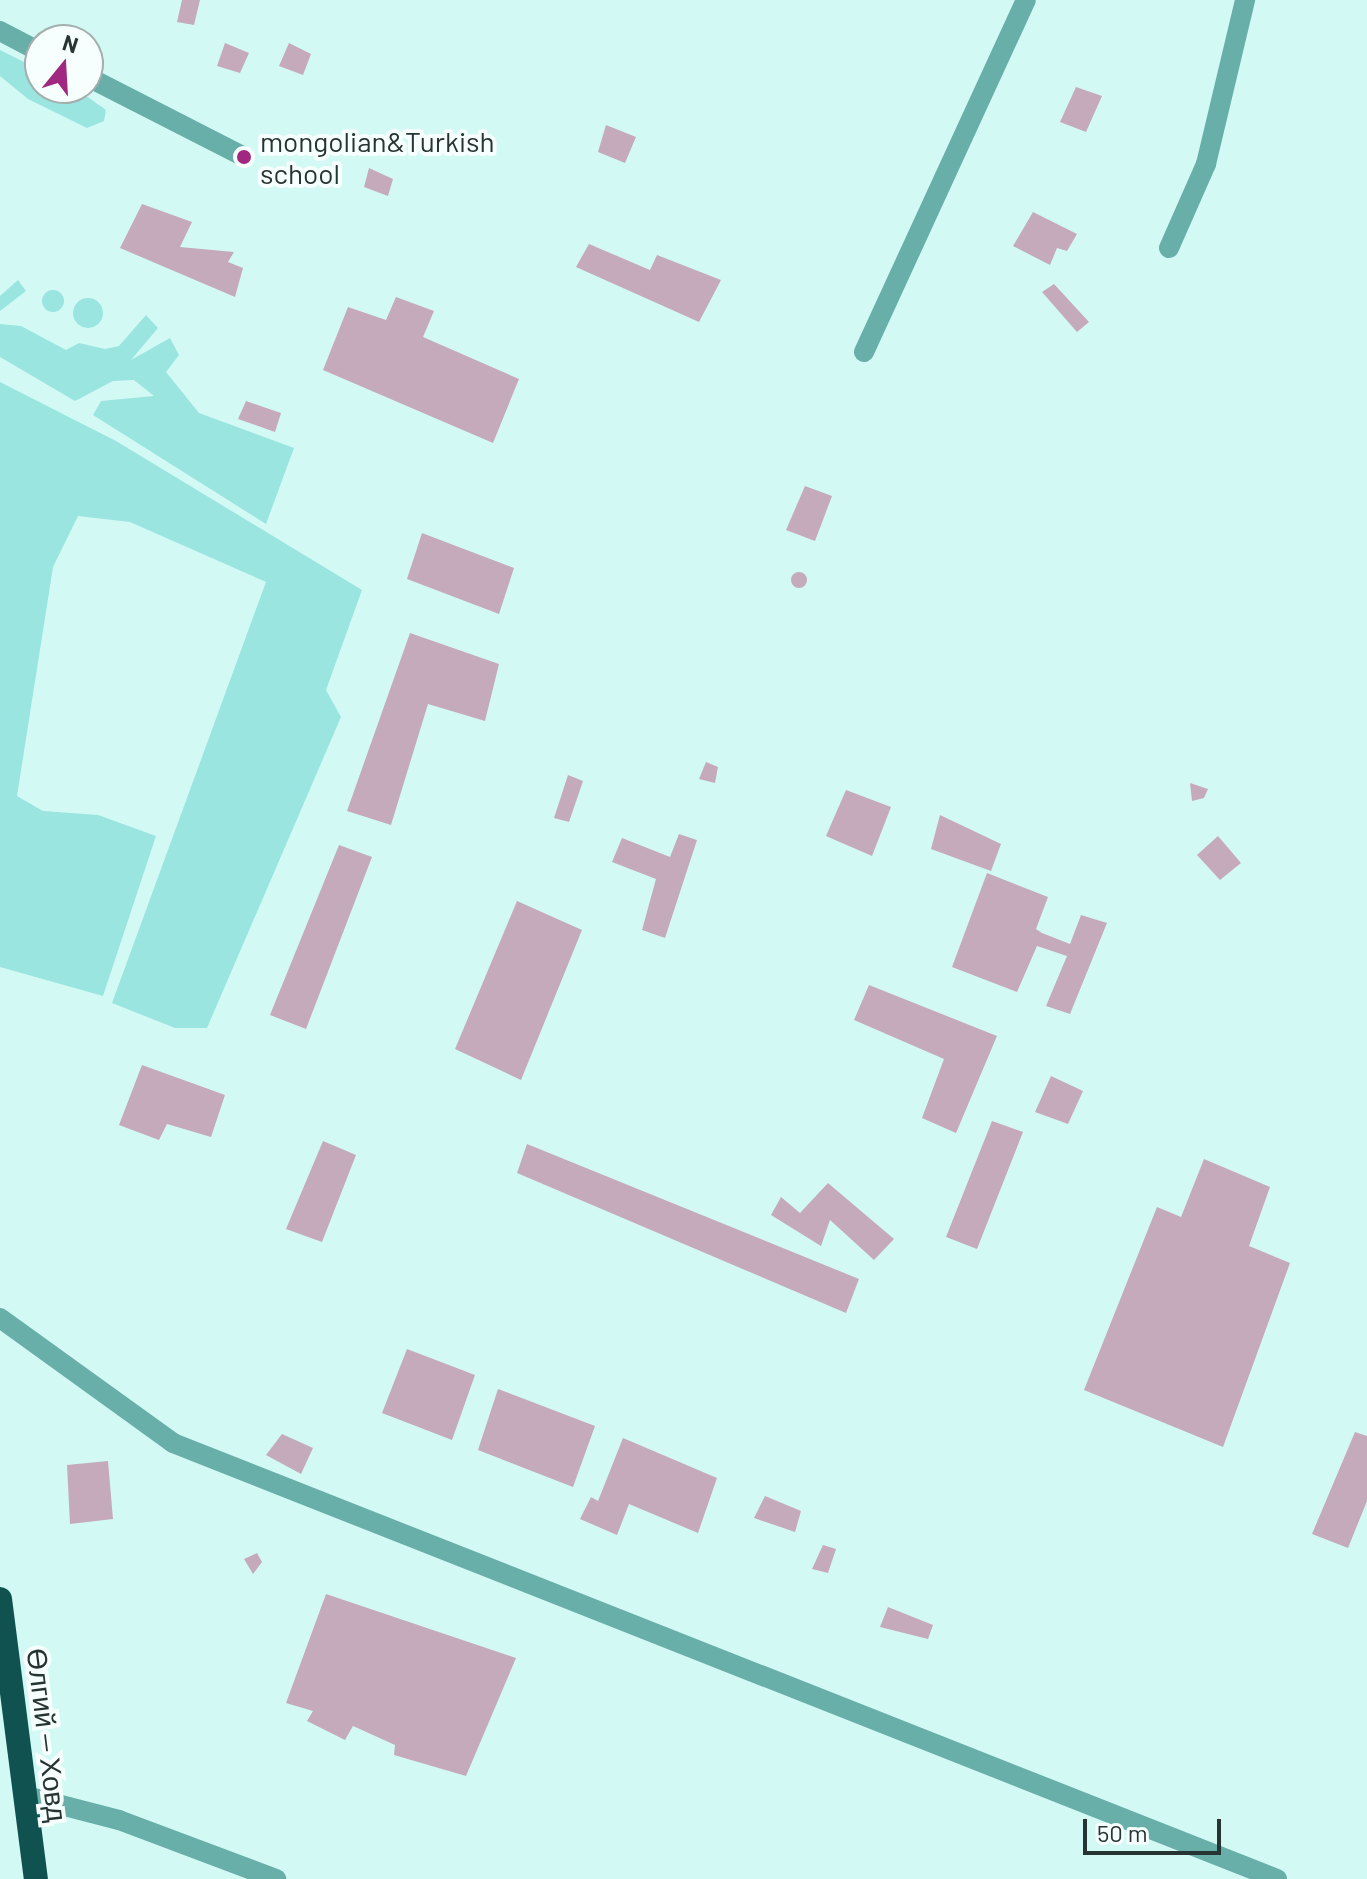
<!DOCTYPE html>
<html>
<head>
<meta charset="utf-8">
<style>
	body { margin:0 }
	#map { position:relative; width:1367px; height:1879px; overflow:hidden; background:#d3f9f5; font-family:Barlow,sans-serif }
	div>[style] { position:absolute }
	.green>* { inset:0; background:#9ae5e0 }
	.round { border-radius:50% }
	.building>* { inset:0; background:#c5aabb }
	.street>* { height:20px; margin:-10px; padding:0 10px; transform-origin:10px; border-radius:10px; background:#68aea9 }
	.highway>* { height:24px; margin:-12px; padding:0 12px; transform-origin:12px; border-radius:12px; background:#0f524f }
	.dots>* { width:22px; height:22px; translate:-50% -50%; box-sizing:border-box; border:4px solid #f7fffe; border-radius:50% }
	span { translate:-50% -50%; white-space:nowrap; text-align:center; line-height:1.15; -webkit-text-stroke:8px #f7fffe; paint-order:stroke }
	.poi-label { font-size:28px; color:#263433 }
	.left { translate:0 -50%; text-align:left }
	.street-label { font-size:28px; color:#263433 }
	.north { position:absolute; left:24px; top:24px; width:80px; height:80px; box-sizing:border-box; background:#f7fffe; border:2px solid #a3aead; border-radius:50%; rotate:18deg; font-size:22px; font-weight:700; line-height:32px; text-align:center; color:#263433 }
	.north::after { content:''; display:block; margin:auto; width:28px; height:36px; background:#a02880; clip-path:polygon(50% 0,100% 100%,50% 72%,0 100%) }
	.scale { position:absolute; left:1083px; top:1819px; width:138px; height:36px; box-sizing:border-box; border:4px solid #263433; border-top:0; padding-left:10px; font-size:24px; line-height:28px; white-space:nowrap; color:#263433; -webkit-text-stroke:6px #f7fffe; paint-order:stroke }
</style>
</head>
<body>
<div id="map">
	<div class="green">
		<i style="clip-path:polygon(0 50px,40px 70px,40px 88px,75px 88px,106px 110px,104px 121px,87px 128px,28px 99px,0 76px)"></i>
		<i style="clip-path:polygon(18px 280px,26px 291px,0 311px,0 296px)"></i>
		<i class="round" style="left:42px;top:290px;width:22px;height:22px"></i>
		<i class="round" style="left:73px;top:298px;width:30px;height:30px"></i>
		<i style="clip-path:polygon(146px 315px,158px 328px,131px 360px,170px 338px,179px 355px,166px 372px,199px 413px,294px 448px,266px 524px,93px 415px,101px 401px,154px 396px,134px 380px,113px 381px,75px 401px,0 357px,0 324px,21px 326px,66px 350px,79px 343px,105px 349px,119px 346px)"></i>
		<i style="clip-path:polygon(0 382px,116px 441px,362px 590px,326px 690px,341px 717px,207px 1028px,175px 1028px,112px 1003px,266px 582px,130px 522px,78px 516px,53px 567px,17px 796px,43px 811px,98px 815px,156px 836px,103px 996px,0 967px)"></i>
	</div>
	<div class="building">
		<i style="clip-path:polygon(182px 0,200px 0,194px 25px,177px 22px)"></i>
		<i style="clip-path:polygon(225px 43px,249px 53px,240px 73px,217px 66px)"></i>
		<i style="clip-path:polygon(289px 43px,311px 54px,303px 75px,279px 66px)"></i>
		<i style="clip-path:polygon(1076px 87px,1102px 96px,1086px 132px,1060px 122px)"></i>
		<i style="clip-path:polygon(606px 125px,636px 137px,625px 163px,598px 152px)"></i>
		<i style="clip-path:polygon(369px 168px,393px 179px,388px 196px,364px 187px)"></i>
		<i style="clip-path:polygon(142px 204px,192px 222px,180px 247px,234px 252px,228px 262px,243px 268px,235px 297px,120px 248px)"></i>
		<i style="clip-path:polygon(1033px 212px,1077px 234px,1067px 251px,1057px 248px,1050px 265px,1013px 246px)"></i>
		<i style="clip-path:polygon(589px 244px,650px 270px,657px 255px,721px 280px,699px 322px,576px 267px)"></i>
		<i style="clip-path:polygon(1054px 284px,1089px 322px,1077px 332px,1042px 292px)"></i>
		<i style="clip-path:polygon(396px 297px,434px 311px,423px 337px,519px 379px,493px 443px,323px 370px,348px 307px,386px 320px)"></i>
		<i style="clip-path:polygon(246px 401px,281px 413px,275px 432px,238px 419px)"></i>
		<i style="clip-path:polygon(805px 486px,832px 496px,815px 541px,786px 530px)"></i>
		<i style="clip-path:polygon(422px 533px,514px 568px,499px 614px,407px 579px)"></i>
		<i class="round" style="left:791px;top:572px;width:16px;height:16px"></i>
		<i style="clip-path:polygon(410px 633px,499px 664px,485px 721px,428px 704px,391px 825px,347px 811px)"></i>
		<i style="clip-path:polygon(706px 762px,718px 767px,715px 783px,699px 779px)"></i>
		<i style="clip-path:polygon(568px 775px,583px 781px,569px 822px,554px 818px)"></i>
		<i style="clip-path:polygon(1190px 783px,1208px 789px,1204px 798px,1192px 801px)"></i>
		<i style="clip-path:polygon(846px 790px,891px 807px,872px 856px,826px 836px)"></i>
		<i style="clip-path:polygon(940px 815px,1001px 844px,991px 871px,931px 849px)"></i>
		<i style="clip-path:polygon(679px 834px,697px 840px,665px 938px,642px 930px,656px 879px,612px 862px,622px 838px,670px 857px)"></i>
		<i style="clip-path:polygon(1218px 836px,1241px 863px,1220px 880px,1197px 855px)"></i>
		<i style="clip-path:polygon(339px 845px,372px 857px,306px 1029px,270px 1015px)"></i>
		<i style="clip-path:polygon(987px 873px,1048px 897px,1036px 929px,1042px 933px,1070px 944px,1081px 915px,1107px 923px,1070px 1014px,1046px 1006px,1067px 956px,1037px 946px,1017px 992px,952px 967px)"></i>
		<i style="clip-path:polygon(517px 901px,582px 930px,521px 1080px,455px 1049px)"></i>
		<i style="clip-path:polygon(869px 985px,997px 1036px,956px 1133px,922px 1118px,944px 1059px,854px 1020px)"></i>
		<i style="clip-path:polygon(142px 1065px,225px 1095px,211px 1137px,167px 1124px,159px 1140px,119px 1125px)"></i>
		<i style="clip-path:polygon(1051px 1076px,1083px 1091px,1068px 1124px,1035px 1112px)"></i>
		<i style="clip-path:polygon(992px 1121px,1023px 1132px,977px 1249px,946px 1237px)"></i>
		<i style="clip-path:polygon(323px 1141px,356px 1155px,322px 1242px,286px 1229px)"></i>
		<i style="clip-path:polygon(527px 1144px,859px 1279px,846px 1313px,517px 1173px)"></i>
		<i style="clip-path:polygon(1204px 1159px,1270px 1187px,1249px 1246px,1290px 1263px,1223px 1447px,1084px 1390px,1157px 1207px,1181px 1217px)"></i>
		<i style="clip-path:polygon(828px 1183px,894px 1239px,874px 1260px,830px 1220px,821px 1246px,771px 1215px,781px 1197px,800px 1213px)"></i>
		<i style="clip-path:polygon(407px 1349px,475px 1375px,452px 1440px,382px 1413px)"></i>
		<i style="clip-path:polygon(498px 1389px,595px 1426px,573px 1487px,478px 1450px)"></i>
		<i style="clip-path:polygon(1355px 1432px,1367px 1436px,1367px 1501px,1348px 1548px,1312px 1534px)"></i>
		<i style="clip-path:polygon(282px 1434px,313px 1448px,301px 1474px,266px 1455px)"></i>
		<i style="clip-path:polygon(623px 1438px,717px 1478px,698px 1533px,629px 1504px,617px 1535px,580px 1519px,591px 1497px,598px 1501px)"></i>
		<i style="clip-path:polygon(108px 1461px,113px 1519px,70px 1524px,67px 1465px)"></i>
		<i style="clip-path:polygon(765px 1496px,801px 1511px,795px 1532px,754px 1518px)"></i>
		<i style="clip-path:polygon(823px 1545px,836px 1549px,828px 1573px,812px 1569px)"></i>
		<i style="clip-path:polygon(257px 1553px,262px 1562px,253px 1574px,244px 1559px)"></i>
		<i style="clip-path:polygon(326px 1594px,516px 1658px,466px 1776px,394px 1755px,395px 1745px,353px 1726px,345px 1740px,307px 1721px,313px 1711px,286px 1703px)"></i>
		<i style="clip-path:polygon(888px 1607px,933px 1625px,928px 1639px,880px 1627px)"></i>
	</div>
	<div class="street">
		<i style="left:0;top:31px;width:45px;rotate:27.7deg"></i>
		<i style="left:88px;top:77px;width:175px;rotate:27.1deg"></i>
		<i style="left:1169px;top:248px;width:92px;rotate:-66.2deg"></i>
		<i style="left:1206px;top:164px;width:169px;rotate:-76.6deg"></i>
		<i style="left:864px;top:352px;width:387px;rotate:-65.3deg"></i>
		<i style="left:0;top:1318px;width:213px;rotate:35.8deg"></i>
		<i style="left:173px;top:1443px;width:1187px;rotate:21.55deg"></i>
		<i style="left:26px;top:1796px;width:96px;rotate:14.5deg"></i>
		<i style="left:119px;top:1820px;width:168px;rotate:20.6deg"></i>
	</div>
	<div class="highway">
		<i style="left:0;top:1599px;width:282px;rotate:82.7deg"></i>
	</div>
	<div class="dots">
		<i style="left:244px;top:157px;background:#a02880"></i>
	</div>
	<div class="poi-label">
		<span class="left" style="left:260px;top:157px">mongolian&amp;Turkish<br>school</span>
	</div>
	<div class="street-label">
		<span style="left:48px;top:1735px;rotate:83deg">Өлгий — Ховд</span>
	</div>
	<div class="north">N</div>
	<div class="scale">50 m</div>
</div>
</body>
</html>
